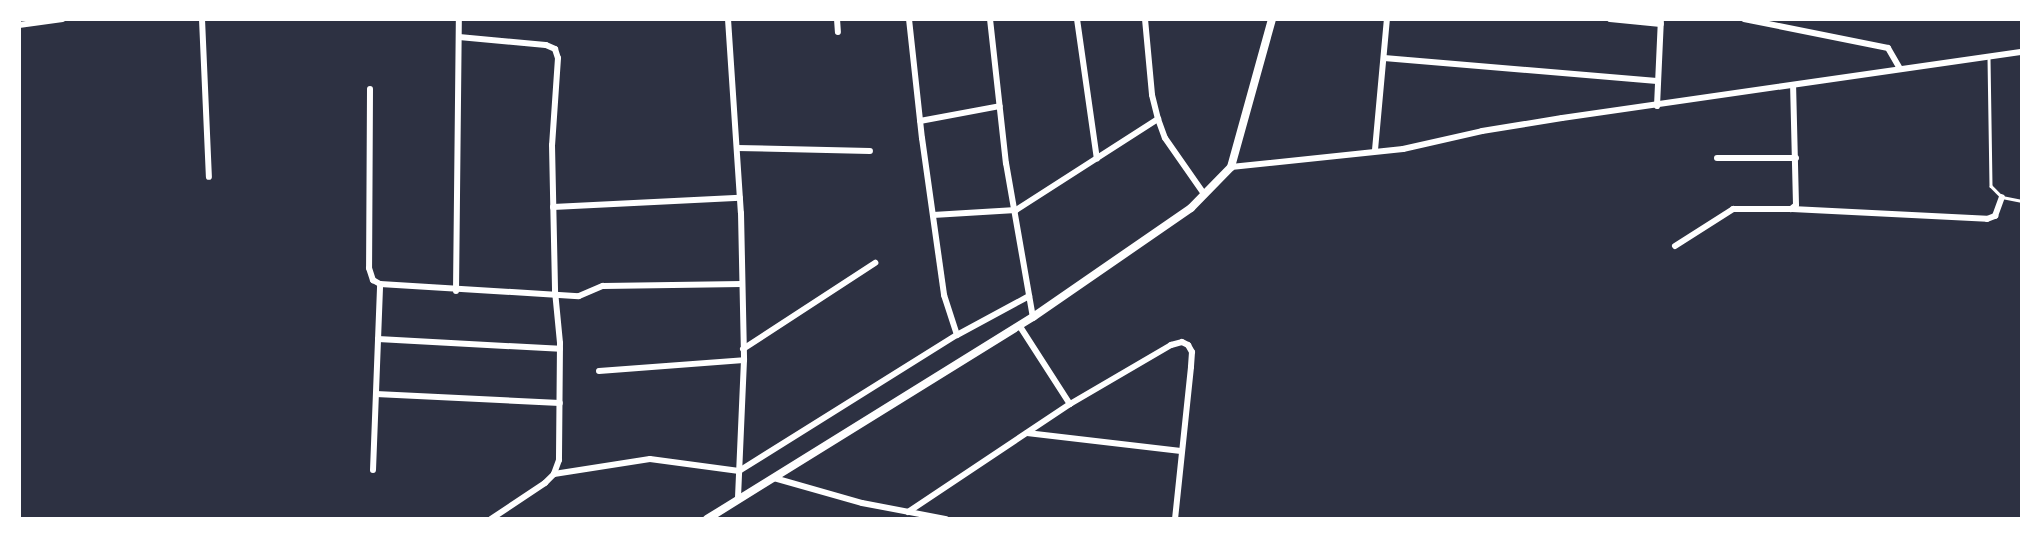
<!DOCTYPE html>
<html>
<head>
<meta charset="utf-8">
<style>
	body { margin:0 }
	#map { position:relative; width:2041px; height:538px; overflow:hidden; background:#2d3142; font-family:Arial,sans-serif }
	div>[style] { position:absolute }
	.service>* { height:2.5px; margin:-1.25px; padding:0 1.25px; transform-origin:1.25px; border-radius:1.25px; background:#fff }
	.minor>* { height:6px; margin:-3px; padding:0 3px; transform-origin:3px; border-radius:3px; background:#fff }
	.tertiary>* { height:8px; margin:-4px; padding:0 4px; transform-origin:4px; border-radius:4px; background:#fff }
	span { translate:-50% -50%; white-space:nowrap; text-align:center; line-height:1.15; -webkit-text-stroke:5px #fff; paint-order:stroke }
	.frame { position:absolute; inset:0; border:21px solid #fff; pointer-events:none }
</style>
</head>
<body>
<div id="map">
	<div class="service">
		<i style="left:1989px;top:58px;width:128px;rotate:89.1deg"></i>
		<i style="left:1991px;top:186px;width:16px;rotate:45deg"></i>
		<i style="left:2002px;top:197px;width:20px;rotate:11deg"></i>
	</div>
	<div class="minor">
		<i style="left:202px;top:19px;width:158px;rotate:87.5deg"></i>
		<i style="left:728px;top:19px;width:194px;rotate:86.2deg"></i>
		<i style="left:741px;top:213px;width:147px;rotate:88.8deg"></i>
		<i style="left:744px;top:360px;width:140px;rotate:92.5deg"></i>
		<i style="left:837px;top:19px;width:13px;rotate:86deg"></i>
		<i style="left:909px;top:19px;width:120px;rotate:83.8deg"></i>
		<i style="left:922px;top:138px;width:159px;rotate:82deg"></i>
		<i style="left:944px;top:295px;width:42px;rotate:72deg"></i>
		<i style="left:990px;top:19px;width:145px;rotate:83.7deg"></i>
		<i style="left:1006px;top:163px;width:156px;rotate:80.1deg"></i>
		<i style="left:1077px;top:19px;width:141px;rotate:81.9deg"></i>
		<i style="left:1145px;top:19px;width:76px;rotate:84.7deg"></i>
		<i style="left:1152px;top:95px;width:25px;rotate:76deg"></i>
		<i style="left:1158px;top:119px;width:20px;rotate:70deg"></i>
		<i style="left:1165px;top:138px;width:68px;rotate:55.1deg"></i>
		<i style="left:1610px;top:19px;width:51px;rotate:5.6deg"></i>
		<i style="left:1744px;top:19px;width:147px;rotate:11.4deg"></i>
		<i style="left:1888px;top:48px;width:24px;rotate:60deg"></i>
		<i style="left:19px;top:25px;width:44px;rotate:-7.8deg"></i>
		<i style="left:459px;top:37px;width:87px;rotate:5.3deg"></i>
		<i style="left:546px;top:45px;width:10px;rotate:24deg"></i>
		<i style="left:555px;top:49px;width:9px;rotate:72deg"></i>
		<i style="left:558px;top:58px;width:87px;rotate:93.9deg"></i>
		<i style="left:552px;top:145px;width:146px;rotate:88.8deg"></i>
		<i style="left:555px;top:291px;width:52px;rotate:84.5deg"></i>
		<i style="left:560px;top:343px;width:117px;rotate:90.5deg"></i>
		<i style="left:559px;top:460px;width:15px;rotate:110deg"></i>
		<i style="left:554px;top:474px;width:13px;rotate:135deg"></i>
		<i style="left:545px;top:483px;width:65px;rotate:146.3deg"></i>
		<i style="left:1384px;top:58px;width:274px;rotate:4.8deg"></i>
		<i style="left:370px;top:89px;width:179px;rotate:90.3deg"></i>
		<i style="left:369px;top:268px;width:13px;rotate:72deg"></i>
		<i style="left:373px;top:280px;width:8px;rotate:30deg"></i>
		<i style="left:380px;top:284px;width:199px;rotate:3.5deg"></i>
		<i style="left:579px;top:296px;width:26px;rotate:-23deg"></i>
		<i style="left:603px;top:286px;width:139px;rotate:-0.8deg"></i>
		<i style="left:1657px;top:106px;width:87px;rotate:-87.4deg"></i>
		<i style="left:920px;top:121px;width:81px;rotate:-10.6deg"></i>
		<i style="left:737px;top:148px;width:133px;rotate:1.3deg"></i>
		<i style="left:1375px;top:150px;width:132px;rotate:-84.8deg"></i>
		<i style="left:1717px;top:158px;width:79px"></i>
		<i style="left:1231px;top:167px;width:173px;rotate:-6deg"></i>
		<i style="left:1403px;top:149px;width:81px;rotate:-12.8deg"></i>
		<i style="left:1482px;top:131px;width:81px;rotate:-9.2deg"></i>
		<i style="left:1562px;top:118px;width:465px;rotate:-8.2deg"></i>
		<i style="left:553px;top:207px;width:187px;rotate:-2.8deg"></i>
		<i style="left:1792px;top:209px;width:195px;rotate:2.9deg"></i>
		<i style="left:1987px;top:219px;width:9px;rotate:-21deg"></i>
		<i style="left:1995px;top:216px;width:20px;rotate:-70deg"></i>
		<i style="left:933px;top:215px;width:83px;rotate:-3.4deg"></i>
		<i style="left:1016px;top:210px;width:169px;rotate:-32.7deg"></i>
		<i style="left:1675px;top:246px;width:69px;rotate:-32.5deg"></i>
		<i style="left:1733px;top:209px;width:58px"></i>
		<i style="left:1791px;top:209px;width:6px;rotate:-39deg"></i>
		<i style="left:1796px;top:205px;width:119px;rotate:-91.4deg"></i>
		<i style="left:456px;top:291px;width:272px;rotate:-89.4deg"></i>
		<i style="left:1019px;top:325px;width:94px;rotate:57.2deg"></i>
		<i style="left:378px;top:339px;width:182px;rotate:3.1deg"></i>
		<i style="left:743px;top:349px;width:158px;rotate:-33.1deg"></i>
		<i style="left:599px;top:371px;width:145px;rotate:-4.3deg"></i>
		<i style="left:376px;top:394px;width:184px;rotate:2.8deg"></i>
		<i style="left:1027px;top:433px;width:155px;rotate:6.7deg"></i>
		<i style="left:373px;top:470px;width:186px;rotate:-87.8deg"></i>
		<i style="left:554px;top:474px;width:97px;rotate:-8.9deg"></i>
		<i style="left:650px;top:459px;width:90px;rotate:7.7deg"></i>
		<i style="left:739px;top:471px;width:257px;rotate:-32deg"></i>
		<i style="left:957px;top:335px;width:82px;rotate:-28.4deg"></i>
		<i style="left:774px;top:478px;width:91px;rotate:15.9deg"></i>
		<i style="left:862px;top:503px;width:86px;rotate:10.8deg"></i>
		<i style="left:908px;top:512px;width:195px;rotate:-33.7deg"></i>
		<i style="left:1070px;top:404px;width:117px;rotate:-30.3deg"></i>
		<i style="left:1171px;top:345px;width:11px;rotate:-15deg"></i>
		<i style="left:1182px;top:342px;width:7px;rotate:27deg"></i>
		<i style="left:1188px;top:345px;width:8px;rotate:60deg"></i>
		<i style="left:1192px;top:352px;width:15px;rotate:94deg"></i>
		<i style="left:1191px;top:367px;width:153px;rotate:96deg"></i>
	</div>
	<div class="tertiary">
		<i style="left:707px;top:519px;width:384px;rotate:-31.8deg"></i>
		<i style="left:1033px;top:317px;width:192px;rotate:-34.6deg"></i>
		<i style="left:1191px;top:208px;width:57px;rotate:-45.7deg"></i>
		<i style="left:1231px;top:167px;width:154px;rotate:-74.5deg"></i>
	</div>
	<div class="frame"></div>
</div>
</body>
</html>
